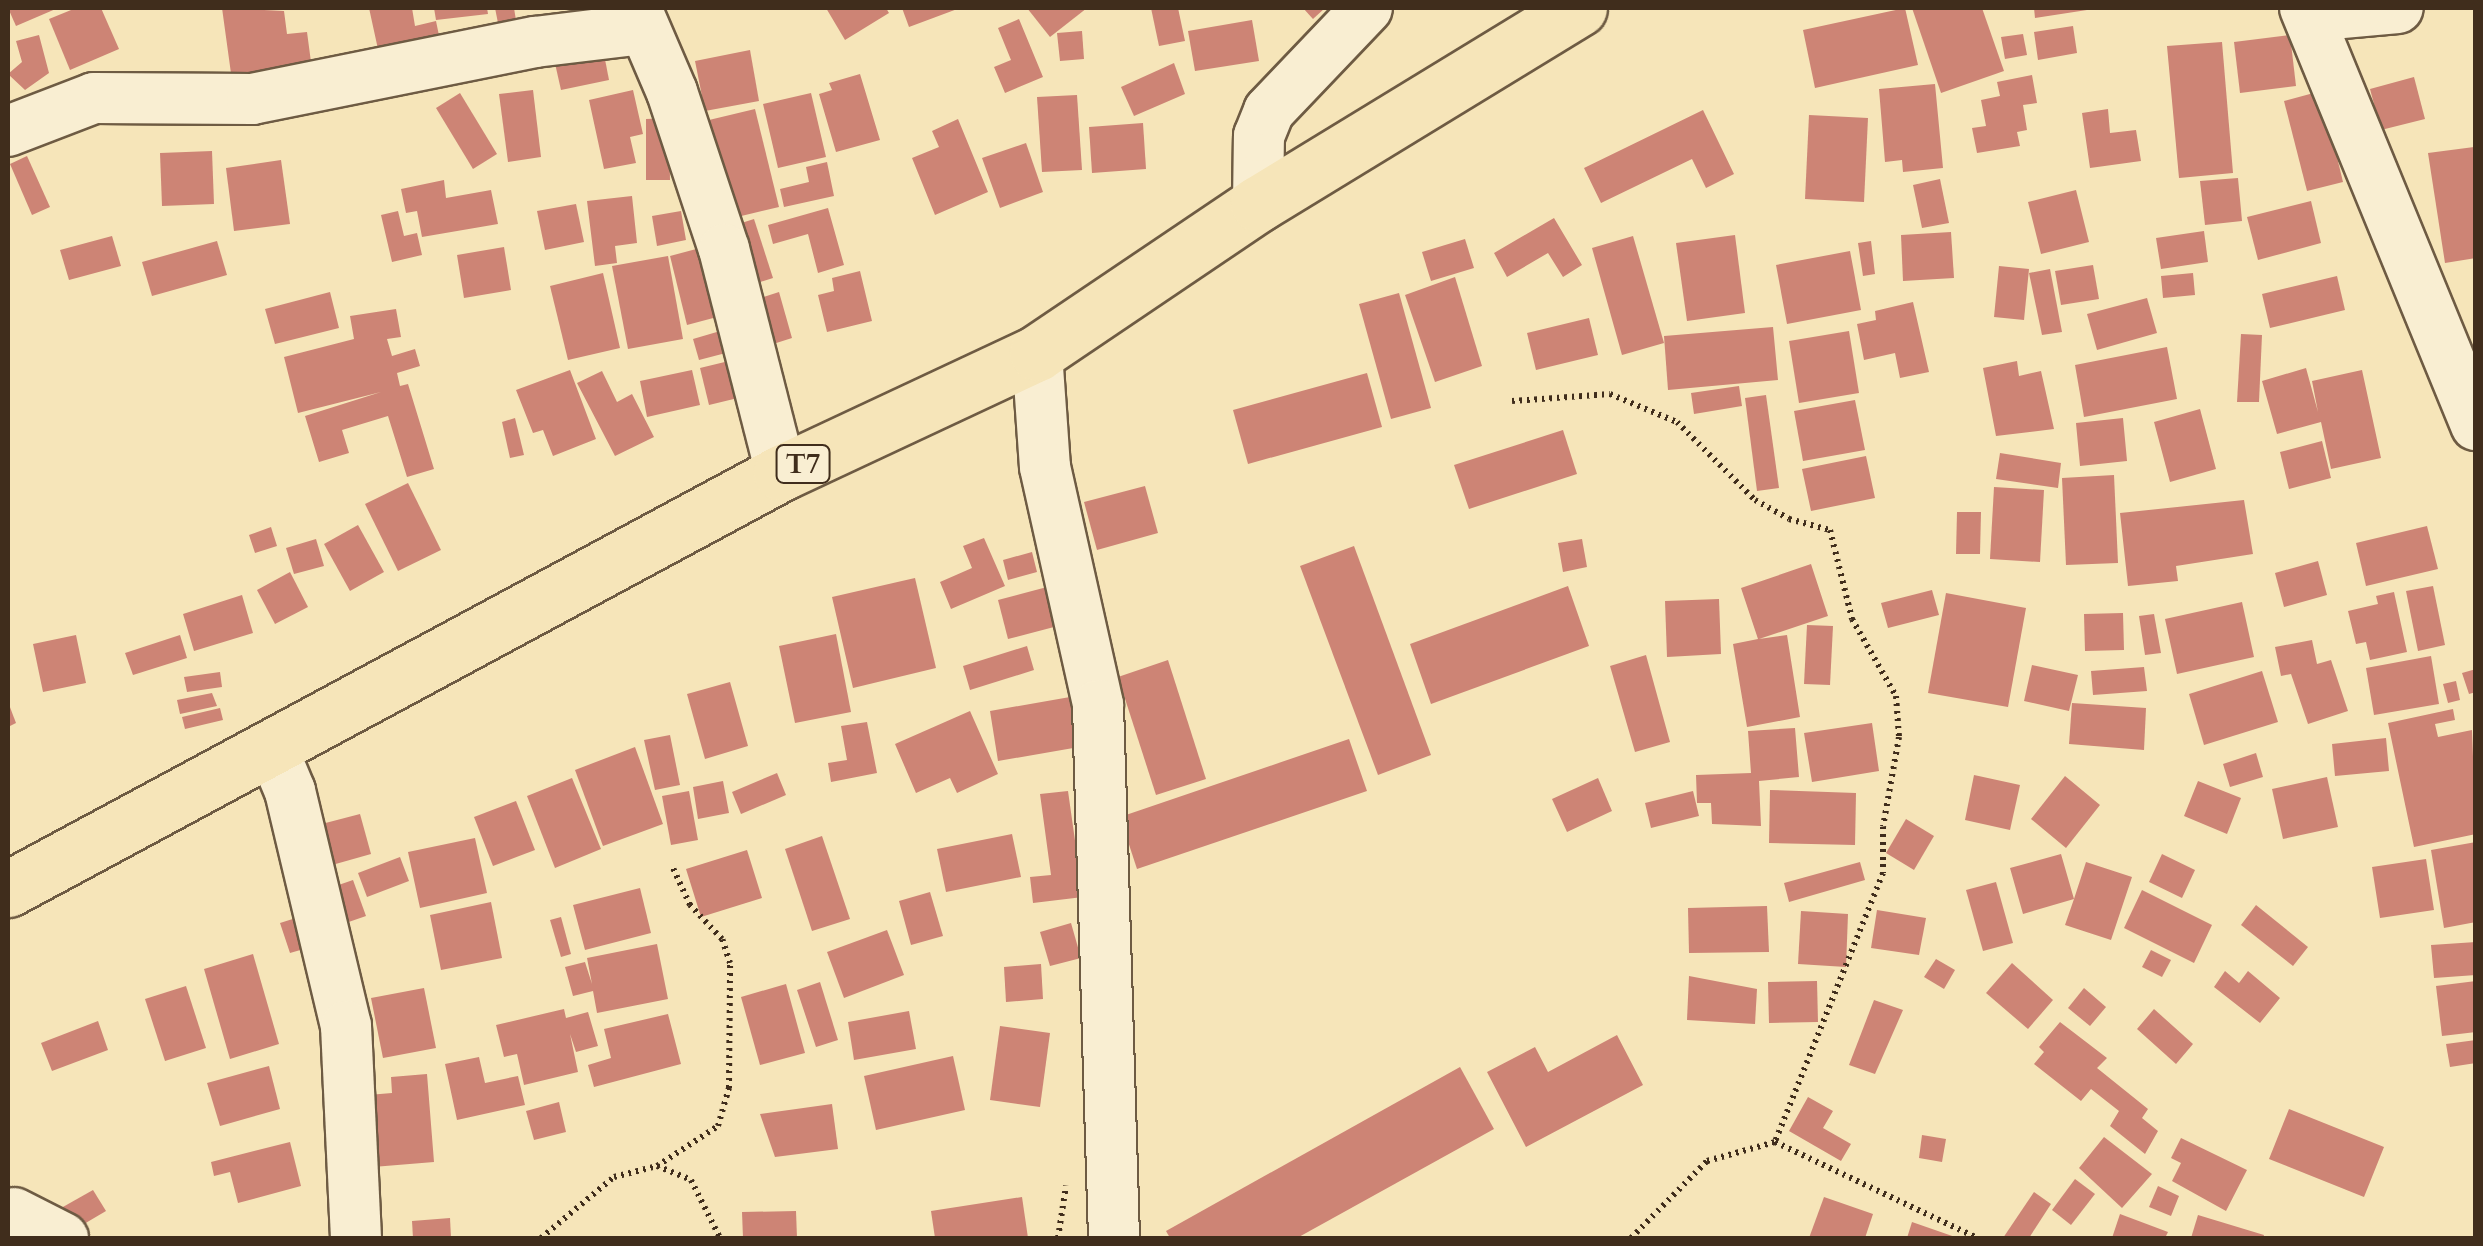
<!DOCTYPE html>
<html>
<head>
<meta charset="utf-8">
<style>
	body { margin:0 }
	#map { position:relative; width:2483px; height:1246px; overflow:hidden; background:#f6e5b9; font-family:Cardo,serif }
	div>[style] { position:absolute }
	.building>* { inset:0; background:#cd8475 }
	.path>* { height:6px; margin-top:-3px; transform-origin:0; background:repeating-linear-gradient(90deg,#402d1c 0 2.5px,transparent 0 7.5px) }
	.roads { filter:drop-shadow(2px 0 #6e5b43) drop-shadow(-2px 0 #6e5b43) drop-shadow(0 2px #6e5b43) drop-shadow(0 -2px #6e5b43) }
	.minor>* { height:50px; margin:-25px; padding:0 25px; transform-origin:25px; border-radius:25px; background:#f9eed2 }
	.highway>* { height:55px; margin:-27.5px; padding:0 27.5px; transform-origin:27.5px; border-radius:27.5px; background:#f6e5b9 }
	span { translate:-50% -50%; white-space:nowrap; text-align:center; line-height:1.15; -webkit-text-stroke:9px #f9eed2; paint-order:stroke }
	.shield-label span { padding:2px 8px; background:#f9eed2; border:2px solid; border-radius:8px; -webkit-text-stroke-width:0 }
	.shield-label { font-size:28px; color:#402d1c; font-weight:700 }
	.frame { position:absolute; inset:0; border:10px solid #402d1c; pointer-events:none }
</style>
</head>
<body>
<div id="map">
	<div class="building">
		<i style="clip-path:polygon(8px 8px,58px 8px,16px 26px)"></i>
		<i style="clip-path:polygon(76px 8px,101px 8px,119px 49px,70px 70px,49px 19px)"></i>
		<i style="clip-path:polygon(222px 8px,284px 11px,287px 34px,307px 32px,313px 77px,233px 88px)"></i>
		<i style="clip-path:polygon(369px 8px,412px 8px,415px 26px,436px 21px,442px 50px,381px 63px)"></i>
		<i style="clip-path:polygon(434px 8px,487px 8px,488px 14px,436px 20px)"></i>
		<i style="clip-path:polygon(495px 8px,514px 8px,519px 39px,502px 43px)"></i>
		<i style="clip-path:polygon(826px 8px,886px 8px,889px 13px,845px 40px)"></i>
		<i style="clip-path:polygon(902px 8px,960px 8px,909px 27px)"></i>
		<i style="clip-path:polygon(1027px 8px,1087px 8px,1050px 37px)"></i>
		<i style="clip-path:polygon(1151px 8px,1178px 8px,1185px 41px,1159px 46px)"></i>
		<i style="clip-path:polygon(1303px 8px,1325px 8px,1313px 19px)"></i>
		<i style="clip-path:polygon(1905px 8px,1918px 65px,1815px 88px,1803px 30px)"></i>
		<i style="clip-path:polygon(1912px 8px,1982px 8px,2004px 71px,1941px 93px)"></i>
		<i style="clip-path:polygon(2034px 8px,2087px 8px,2087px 10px,2035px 18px)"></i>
		<i style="clip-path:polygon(1019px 19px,1043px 77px,1005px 93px,994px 67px,1011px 60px,998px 28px)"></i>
		<i style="clip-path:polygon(1252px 20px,1259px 61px,1195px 71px,1188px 31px)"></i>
		<i style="clip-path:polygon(2073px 26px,2077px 53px,2038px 60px,2034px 32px)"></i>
		<i style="clip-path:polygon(1082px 31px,1084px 59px,1060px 61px,1057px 33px)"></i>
		<i style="clip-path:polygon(2023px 34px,2027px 55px,2005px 59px,2001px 37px)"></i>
		<i style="clip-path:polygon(39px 35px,49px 73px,25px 90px,8px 74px,22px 62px,16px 41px)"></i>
		<i style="clip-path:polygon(2290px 35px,2296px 86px,2240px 93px,2234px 42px)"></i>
		<i style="clip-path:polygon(2222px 42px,2233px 173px,2179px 178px,2167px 46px)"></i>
		<i style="clip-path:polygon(603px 49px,609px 80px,561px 90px,554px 59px)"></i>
		<i style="clip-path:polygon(750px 50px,759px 101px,705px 111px,695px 61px)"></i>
		<i style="clip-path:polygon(1174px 63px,1185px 94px,1134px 116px,1121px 87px)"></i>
		<i style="clip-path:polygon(860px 74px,880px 140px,836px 152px,819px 94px,832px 90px,829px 83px)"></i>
		<i style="clip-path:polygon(2032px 75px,2037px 103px,2023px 105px,2027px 130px,2017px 132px,2020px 146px,1977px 153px,1972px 128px,1986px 126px,1981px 100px,2000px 96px,1997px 82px)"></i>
		<i style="clip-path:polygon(2414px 77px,2425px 119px,2381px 130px,2370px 89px)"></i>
		<i style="clip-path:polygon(1935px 84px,1943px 168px,1903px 172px,1902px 160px,1885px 162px,1879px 89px)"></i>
		<i style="clip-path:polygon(533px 90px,541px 157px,508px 162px,499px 94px)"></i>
		<i style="clip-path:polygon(633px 90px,643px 134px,630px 137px,636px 163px,604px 169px,589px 100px)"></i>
		<i style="clip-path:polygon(2321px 91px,2343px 182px,2307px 191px,2284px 101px)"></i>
		<i style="clip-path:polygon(460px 93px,497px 154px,473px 169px,436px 108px)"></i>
		<i style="clip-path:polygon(811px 93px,826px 157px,778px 168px,763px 104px)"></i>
		<i style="clip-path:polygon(1077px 95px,1082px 170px,1042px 172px,1037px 97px)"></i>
		<i style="clip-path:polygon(755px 109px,779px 207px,733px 218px,709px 120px)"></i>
		<i style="clip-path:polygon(2108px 109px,2110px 133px,2136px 130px,2141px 161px,2090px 168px,2082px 113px)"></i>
		<i style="clip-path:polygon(1703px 110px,1734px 174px,1706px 188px,1692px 159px,1601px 203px,1584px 168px)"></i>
		<i style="clip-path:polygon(1809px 115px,1868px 118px,1864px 202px,1805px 199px)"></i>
		<i style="clip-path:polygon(669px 118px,670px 180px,646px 180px,646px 119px)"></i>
		<i style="clip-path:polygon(958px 119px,988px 192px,935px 215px,912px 158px,939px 147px,932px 131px)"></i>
		<i style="clip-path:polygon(1143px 123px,1146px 169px,1092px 173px,1089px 127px)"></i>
		<i style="clip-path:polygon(1026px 143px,1043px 192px,1000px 208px,982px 158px)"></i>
		<i style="clip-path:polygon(2474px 147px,2476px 258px,2445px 263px,2428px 153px)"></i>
		<i style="clip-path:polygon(212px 151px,214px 204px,162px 206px,160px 153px)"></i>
		<i style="clip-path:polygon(27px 156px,50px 207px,32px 215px,10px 164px)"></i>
		<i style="clip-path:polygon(281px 160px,290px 224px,234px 231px,226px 168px)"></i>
		<i style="clip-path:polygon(827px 162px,834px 196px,784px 207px,780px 189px,809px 182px,806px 167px)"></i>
		<i style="clip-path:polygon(2238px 178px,2242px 221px,2205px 225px,2200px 181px)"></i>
		<i style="clip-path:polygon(1940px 179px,1949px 223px,1922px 228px,1913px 185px)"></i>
		<i style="clip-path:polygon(444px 180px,446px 198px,491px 190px,498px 224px,422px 237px,417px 211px,406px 213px,401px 189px)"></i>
		<i style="clip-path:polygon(2076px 190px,2089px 242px,2041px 254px,2028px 202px)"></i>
		<i style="clip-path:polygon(632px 196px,637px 243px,615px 246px,617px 263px,595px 266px,587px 201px)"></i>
		<i style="clip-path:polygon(2311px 201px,2321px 243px,2258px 260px,2247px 217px)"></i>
		<i style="clip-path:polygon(576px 204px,584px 242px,545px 250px,537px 211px)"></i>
		<i style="clip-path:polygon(828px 208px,844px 265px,818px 273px,808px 234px,773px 244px,768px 225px)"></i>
		<i style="clip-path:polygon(398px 211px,404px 236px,417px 233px,422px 255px,392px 262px,381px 215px)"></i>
		<i style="clip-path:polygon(681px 211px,686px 240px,657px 246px,652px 216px)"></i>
		<i style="clip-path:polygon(1554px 218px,1582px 265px,1563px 277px,1548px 253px,1507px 277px,1494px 253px)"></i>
		<i style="clip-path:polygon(754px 219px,773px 278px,751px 285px,732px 226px)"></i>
		<i style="clip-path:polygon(2204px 231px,2208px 262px,2161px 269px,2156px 238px)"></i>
		<i style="clip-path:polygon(1951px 232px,1954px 278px,1903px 281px,1901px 235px)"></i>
		<i style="clip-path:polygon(1735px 235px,1745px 313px,1687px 321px,1676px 243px)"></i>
		<i style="clip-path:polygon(112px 236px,121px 266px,69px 280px,60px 250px)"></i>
		<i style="clip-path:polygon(1633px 236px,1664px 343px,1622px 355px,1592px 248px)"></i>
		<i style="clip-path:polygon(1465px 239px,1474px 268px,1431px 281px,1422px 252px)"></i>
		<i style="clip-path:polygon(217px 241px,227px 275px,152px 296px,142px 262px)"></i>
		<i style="clip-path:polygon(1871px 241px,1875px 274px,1863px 276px,1858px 243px)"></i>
		<i style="clip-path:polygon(504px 247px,511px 290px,464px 298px,457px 255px)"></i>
		<i style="clip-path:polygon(700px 248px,717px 317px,687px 325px,670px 256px)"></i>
		<i style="clip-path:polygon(1850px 251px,1861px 310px,1787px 324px,1776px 265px)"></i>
		<i style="clip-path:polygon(668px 256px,683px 339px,628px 349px,612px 266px)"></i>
		<i style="clip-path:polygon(2093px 265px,2099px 299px,2061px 305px,2055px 271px)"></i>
		<i style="clip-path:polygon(1999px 266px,2029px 269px,2024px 320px,1994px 317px)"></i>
		<i style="clip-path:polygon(2050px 269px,2062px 332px,2042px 335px,2029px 273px)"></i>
		<i style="clip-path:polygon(860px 271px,872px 321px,827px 332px,818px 295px,834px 291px,832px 278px)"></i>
		<i style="clip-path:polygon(603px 273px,620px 348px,568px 360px,550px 286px)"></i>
		<i style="clip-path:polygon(2193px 273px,2195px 295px,2163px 298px,2161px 276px)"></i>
		<i style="clip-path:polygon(2337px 276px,2345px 310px,2270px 328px,2262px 294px)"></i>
		<i style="clip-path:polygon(1455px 277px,1482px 366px,1435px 382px,1405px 295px)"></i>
		<i style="clip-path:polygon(330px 292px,339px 328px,275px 344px,265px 309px)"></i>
		<i style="clip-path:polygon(779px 292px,792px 338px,770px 345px,757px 299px)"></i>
		<i style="clip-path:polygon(1399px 293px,1431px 408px,1391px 419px,1359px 304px)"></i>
		<i style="clip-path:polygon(2147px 298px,2157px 333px,2097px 350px,2087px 314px)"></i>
		<i style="clip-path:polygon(1913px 302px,1929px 372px,1900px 378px,1895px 353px,1864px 360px,1857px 324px,1876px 320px,1875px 311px)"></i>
		<i style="clip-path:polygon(396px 309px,401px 337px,387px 339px,392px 356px,415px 349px,420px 366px,397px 373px,400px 386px,408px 384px,434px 469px,407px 477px,388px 416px,342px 430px,349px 453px,319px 462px,305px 416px,381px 392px,298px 413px,284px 357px,354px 339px,350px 316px)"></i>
		<i style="clip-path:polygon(1589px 318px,1598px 355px,1536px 370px,1527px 333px)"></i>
		<i style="clip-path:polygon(1773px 327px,1778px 380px,1668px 390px,1664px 336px)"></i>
		<i style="clip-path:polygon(727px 329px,745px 348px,699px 360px,693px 339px)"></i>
		<i style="clip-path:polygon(1849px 331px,1859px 393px,1799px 403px,1789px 341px)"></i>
		<i style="clip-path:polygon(2241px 334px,2262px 335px,2259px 402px,2237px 402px)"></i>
		<i style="clip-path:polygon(2167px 347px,2177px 399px,2084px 417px,2075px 365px)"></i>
		<i style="clip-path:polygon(733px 360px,742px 397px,709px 405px,700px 368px)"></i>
		<i style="clip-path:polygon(2017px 361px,2019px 376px,2041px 371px,2054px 429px,1996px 436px,1983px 368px)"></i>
		<i style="clip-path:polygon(2306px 368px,2318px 412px,2312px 381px,2362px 370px,2381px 458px,2331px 469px,2321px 422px,2277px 434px,2262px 381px)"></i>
		<i style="clip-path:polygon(570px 370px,596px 439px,553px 456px,543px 430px,533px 433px,516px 390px)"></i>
		<i style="clip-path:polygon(692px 370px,700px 405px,647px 417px,640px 381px)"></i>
		<i style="clip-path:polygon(602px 371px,617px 402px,632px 394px,654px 437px,615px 456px,577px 383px)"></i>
		<i style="clip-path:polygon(1367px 373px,1382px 427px,1248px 464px,1233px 410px)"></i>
		<i style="clip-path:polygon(1739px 386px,1742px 406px,1694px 414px,1691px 393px)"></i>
		<i style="clip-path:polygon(1766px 395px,1779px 488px,1757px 491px,1745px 398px)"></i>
		<i style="clip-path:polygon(1855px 400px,1865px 450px,1803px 461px,1794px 411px)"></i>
		<i style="clip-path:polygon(2200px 409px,2216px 469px,2170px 482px,2154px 422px)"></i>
		<i style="clip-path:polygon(515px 418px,524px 455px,510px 458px,502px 422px)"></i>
		<i style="clip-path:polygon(2123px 418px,2127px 461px,2080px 466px,2076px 423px)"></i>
		<i style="clip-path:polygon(1563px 430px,1577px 474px,1469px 509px,1454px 465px)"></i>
		<i style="clip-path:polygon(2322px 441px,2331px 478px,2289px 489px,2280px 452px)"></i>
		<i style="clip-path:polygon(2000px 453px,2061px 463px,2058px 488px,1996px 479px)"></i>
		<i style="clip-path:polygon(1866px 456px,1875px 498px,1811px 511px,1802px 469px)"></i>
		<i style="clip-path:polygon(2114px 475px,2118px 563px,2066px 565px,2062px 478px)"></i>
		<i style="clip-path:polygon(408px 483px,441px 550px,398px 571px,365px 504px)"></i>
		<i style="clip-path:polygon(1145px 486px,1158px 533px,1097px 550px,1084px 502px)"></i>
		<i style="clip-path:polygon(1994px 487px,2044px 490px,2040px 562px,1990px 559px)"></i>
		<i style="clip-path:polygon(2244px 500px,2253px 554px,2176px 566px,2178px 581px,2128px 586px,2120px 513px)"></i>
		<i style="clip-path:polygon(1957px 512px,1981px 512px,1980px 554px,1956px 554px)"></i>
		<i style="clip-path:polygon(358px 525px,384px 572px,350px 591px,324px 544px)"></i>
		<i style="clip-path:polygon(2427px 526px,2438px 569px,2366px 586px,2356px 543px)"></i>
		<i style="clip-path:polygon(271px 527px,277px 546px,255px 553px,249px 535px)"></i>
		<i style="clip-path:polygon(984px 538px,1005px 586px,951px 609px,940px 582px,972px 568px,963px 546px)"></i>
		<i style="clip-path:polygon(316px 539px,324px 566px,294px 574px,286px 548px)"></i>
		<i style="clip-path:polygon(1582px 539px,1587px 567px,1563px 572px,1558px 543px)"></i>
		<i style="clip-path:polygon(1354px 546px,1431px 755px,1378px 775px,1300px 566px)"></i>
		<i style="clip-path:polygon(1032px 552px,1037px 572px,1008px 580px,1003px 560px)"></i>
		<i style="clip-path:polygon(2318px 561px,2327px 595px,2284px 607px,2275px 573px)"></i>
		<i style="clip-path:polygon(1811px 564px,1828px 616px,1759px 639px,1787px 635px,1800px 717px,1747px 727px,1733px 644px,1758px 639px,1741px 588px)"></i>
		<i style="clip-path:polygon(290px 572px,308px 607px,275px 624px,257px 590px)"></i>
		<i style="clip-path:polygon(915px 578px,936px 668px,853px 688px,832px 597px)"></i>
		<i style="clip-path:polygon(1062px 583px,1073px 622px,1008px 639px,998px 600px)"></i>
		<i style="clip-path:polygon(1568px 586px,1589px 646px,1431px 704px,1410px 644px)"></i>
		<i style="clip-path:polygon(2433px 586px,2445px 645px,2418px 651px,2406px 591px)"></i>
		<i style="clip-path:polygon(1932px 590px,1939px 615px,1888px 628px,1881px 603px)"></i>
		<i style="clip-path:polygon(2394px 592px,2407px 652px,2370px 660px,2366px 642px,2356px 644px,2348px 611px,2378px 604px,2376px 596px)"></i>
		<i style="clip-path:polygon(1946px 593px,2026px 608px,2008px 707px,1928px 693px)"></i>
		<i style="clip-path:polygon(242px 595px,253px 633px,194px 651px,183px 614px)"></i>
		<i style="clip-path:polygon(1719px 599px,1721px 654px,1667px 657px,1665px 601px)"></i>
		<i style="clip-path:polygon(2242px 602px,2254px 657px,2177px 674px,2165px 619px)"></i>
		<i style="clip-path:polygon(2123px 613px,2124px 650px,2085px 651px,2084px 614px)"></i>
		<i style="clip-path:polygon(2154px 614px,2161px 653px,2145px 655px,2139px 616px)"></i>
		<i style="clip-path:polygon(1807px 625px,1833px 626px,1830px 685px,1804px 684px)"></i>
		<i style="clip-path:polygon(836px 634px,851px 712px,795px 723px,779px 646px)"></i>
		<i style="clip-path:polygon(76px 635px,86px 683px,43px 692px,33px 644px)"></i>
		<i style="clip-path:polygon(180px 635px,187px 658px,133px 675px,125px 653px)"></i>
		<i style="clip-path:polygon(2312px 640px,2317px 664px,2331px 660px,2348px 711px,2308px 724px,2291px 674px,2281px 676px,2275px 647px)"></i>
		<i style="clip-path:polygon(1027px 646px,1034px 670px,970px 690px,963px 666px)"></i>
		<i style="clip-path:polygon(1646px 655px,1670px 742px,1635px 752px,1610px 666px)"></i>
		<i style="clip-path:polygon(2431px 656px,2439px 704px,2374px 715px,2366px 668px)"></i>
		<i style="clip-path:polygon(1168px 660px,1206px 779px,1156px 795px,1118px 677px)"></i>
		<i style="clip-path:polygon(2032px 665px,2078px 675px,2069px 711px,2024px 701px)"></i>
		<i style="clip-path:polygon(2144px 667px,2147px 691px,2093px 695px,2091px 671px)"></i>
		<i style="clip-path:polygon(2476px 669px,2476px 692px,2469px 694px,2462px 673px)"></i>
		<i style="clip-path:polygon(2262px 671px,2278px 722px,2204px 745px,2189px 694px)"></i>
		<i style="clip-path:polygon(220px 672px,222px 687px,187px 692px,184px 677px)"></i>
		<i style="clip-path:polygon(2456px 681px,2460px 700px,2448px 703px,2443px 684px)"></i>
		<i style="clip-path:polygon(730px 682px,748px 746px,705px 759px,687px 694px)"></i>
		<i style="clip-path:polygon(212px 693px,217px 706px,180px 714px,177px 700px)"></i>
		<i style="clip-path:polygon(1070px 697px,1079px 747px,998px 761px,990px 711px)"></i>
		<i style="clip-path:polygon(8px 702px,16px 723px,8px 727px)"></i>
		<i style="clip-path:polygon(2072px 703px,2146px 708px,2144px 750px,2069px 744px)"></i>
		<i style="clip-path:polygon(220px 708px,223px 720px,185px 729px,182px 717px)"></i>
		<i style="clip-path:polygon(2453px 709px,2455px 720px,2435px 724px,2438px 737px,2472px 730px,2476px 834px,2414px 847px,2388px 723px)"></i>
		<i style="clip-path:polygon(970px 711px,998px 774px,957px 793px,950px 778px,916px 793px,895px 744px)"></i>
		<i style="clip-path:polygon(867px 722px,877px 773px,831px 782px,828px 763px,847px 760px,841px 726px)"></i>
		<i style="clip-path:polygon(1872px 723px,1879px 771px,1812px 782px,1804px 733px)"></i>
		<i style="clip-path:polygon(1795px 728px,1799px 777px,1759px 781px,1761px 826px,1712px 824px,1711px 803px,1697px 803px,1696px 775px,1751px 773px,1748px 731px)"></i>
		<i style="clip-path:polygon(670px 735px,680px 785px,655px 790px,644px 740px)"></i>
		<i style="clip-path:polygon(2386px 738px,2389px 771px,2335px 776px,2332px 744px)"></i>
		<i style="clip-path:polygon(1349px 739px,1367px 791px,1137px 869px,1120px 817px)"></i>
		<i style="clip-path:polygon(635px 747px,663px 824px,603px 846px,575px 770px)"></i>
		<i style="clip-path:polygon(2256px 753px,2263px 777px,2230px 787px,2223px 764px)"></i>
		<i style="clip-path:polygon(777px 773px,786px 795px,741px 814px,732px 792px)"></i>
		<i style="clip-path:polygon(1974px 775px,2020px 785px,2010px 830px,1965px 820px)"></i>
		<i style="clip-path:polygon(2065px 776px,2100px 805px,2066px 848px,2031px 819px)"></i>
		<i style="clip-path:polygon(2327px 777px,2338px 827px,2283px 839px,2272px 789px)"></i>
		<i style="clip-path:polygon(572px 778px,601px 849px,555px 868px,527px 796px)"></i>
		<i style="clip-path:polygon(1598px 778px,1612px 811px,1567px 832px,1552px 799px)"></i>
		<i style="clip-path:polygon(723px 781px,729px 813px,698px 819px,693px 787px)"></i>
		<i style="clip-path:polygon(2198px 781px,2241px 798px,2227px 834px,2184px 816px)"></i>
		<i style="clip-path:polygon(1770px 790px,1856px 793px,1855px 845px,1769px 843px)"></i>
		<i style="clip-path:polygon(689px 791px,698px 840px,671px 845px,662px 796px)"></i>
		<i style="clip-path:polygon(1068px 791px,1083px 897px,1033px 903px,1030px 877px,1051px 875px,1040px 794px)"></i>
		<i style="clip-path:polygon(1693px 791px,1699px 816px,1651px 828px,1645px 803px)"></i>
		<i style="clip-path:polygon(516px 801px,535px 850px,493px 866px,474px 817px)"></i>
		<i style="clip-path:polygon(360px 814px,371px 854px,325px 867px,314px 826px)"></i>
		<i style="clip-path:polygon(1906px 819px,1934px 836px,1914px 870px,1886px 853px)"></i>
		<i style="clip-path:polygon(1012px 834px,1021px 877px,946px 892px,937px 849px)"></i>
		<i style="clip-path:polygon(822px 836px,850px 919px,812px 931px,785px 849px)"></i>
		<i style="clip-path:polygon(475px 838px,487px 893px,420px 908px,408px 852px)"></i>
		<i style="clip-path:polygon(2476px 842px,2476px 922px,2444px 928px,2431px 850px)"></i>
		<i style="clip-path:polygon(747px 850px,762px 898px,701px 917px,686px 869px)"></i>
		<i style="clip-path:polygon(2061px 854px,2074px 899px,2086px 862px,2132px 877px,2111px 940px,2065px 925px,2074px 899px,2023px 914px,2010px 868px)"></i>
		<i style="clip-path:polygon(2162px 854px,2195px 870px,2182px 898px,2149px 882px)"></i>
		<i style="clip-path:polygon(400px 857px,409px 881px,367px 897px,358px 873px)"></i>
		<i style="clip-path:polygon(2426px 859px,2434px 910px,2380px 918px,2372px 867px)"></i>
		<i style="clip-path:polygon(1860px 862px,1865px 880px,1789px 902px,1784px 883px)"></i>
		<i style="clip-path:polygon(353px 880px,366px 916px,340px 925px,327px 889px)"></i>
		<i style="clip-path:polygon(1996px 882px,2013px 943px,1983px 951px,1966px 890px)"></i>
		<i style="clip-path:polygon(640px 888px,651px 933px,585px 950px,573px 905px)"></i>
		<i style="clip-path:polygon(2142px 890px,2212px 925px,2194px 963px,2124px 928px)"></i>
		<i style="clip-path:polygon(930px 892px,943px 936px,911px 945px,899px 901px)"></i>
		<i style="clip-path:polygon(491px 902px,502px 958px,441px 970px,430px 915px)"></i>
		<i style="clip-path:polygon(2256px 905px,2308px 947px,2293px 966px,2241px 925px)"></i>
		<i style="clip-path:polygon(1767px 906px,1769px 952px,1689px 953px,1688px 908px)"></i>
		<i style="clip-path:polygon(1877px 910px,1926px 918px,1919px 955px,1871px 948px)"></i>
		<i style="clip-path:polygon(318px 911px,328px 942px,290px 953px,280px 923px)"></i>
		<i style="clip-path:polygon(1801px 911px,1848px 914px,1846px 967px,1798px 964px)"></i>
		<i style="clip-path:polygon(561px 917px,571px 954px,561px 957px,550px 920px)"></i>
		<i style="clip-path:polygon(1071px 923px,1081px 958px,1050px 966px,1040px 932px)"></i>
		<i style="clip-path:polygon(887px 930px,904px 975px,844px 998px,827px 952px)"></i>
		<i style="clip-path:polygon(2476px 942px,2476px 975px,2434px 978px,2431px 945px)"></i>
		<i style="clip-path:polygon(657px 944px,668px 999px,597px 1013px,593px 991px,573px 996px,565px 967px,585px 962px,592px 984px,587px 958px)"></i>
		<i style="clip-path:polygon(2151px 950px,2171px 960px,2162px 977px,2142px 967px)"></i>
		<i style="clip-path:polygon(253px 954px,279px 1044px,230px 1059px,204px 969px)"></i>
		<i style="clip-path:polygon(1936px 959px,1955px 970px,1944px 989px,1924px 977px)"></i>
		<i style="clip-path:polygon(2012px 963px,2053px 1000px,2028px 1029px,1986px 993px)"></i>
		<i style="clip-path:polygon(1041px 964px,1043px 999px,1006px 1002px,1004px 967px)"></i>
		<i style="clip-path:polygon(2225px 971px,2239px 983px,2248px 971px,2280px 998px,2260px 1023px,2214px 987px)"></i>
		<i style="clip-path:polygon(1689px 976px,1757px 989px,1755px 1024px,1687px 1020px)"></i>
		<i style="clip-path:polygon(1817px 981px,1818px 1022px,1769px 1023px,1768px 982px)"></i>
		<i style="clip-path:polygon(2476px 981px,2476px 1032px,2442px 1036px,2436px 986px)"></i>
		<i style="clip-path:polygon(820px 982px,838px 1040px,816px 1047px,797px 990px)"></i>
		<i style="clip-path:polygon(786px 984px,805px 1053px,760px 1065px,741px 997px)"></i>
		<i style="clip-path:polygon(186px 986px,206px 1048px,165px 1061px,145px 999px)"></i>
		<i style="clip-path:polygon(424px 988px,436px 1048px,383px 1058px,371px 998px)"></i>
		<i style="clip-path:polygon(2084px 988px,2106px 1007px,2090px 1026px,2068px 1008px)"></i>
		<i style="clip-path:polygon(1874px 1000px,1903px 1010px,1875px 1074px,1849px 1065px)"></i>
		<i style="clip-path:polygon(564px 1009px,566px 1018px,588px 1012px,598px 1046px,576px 1052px,570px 1034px,578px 1072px,524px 1085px,517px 1054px,504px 1057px,496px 1025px)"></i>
		<i style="clip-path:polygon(2154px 1009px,2193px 1044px,2176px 1064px,2137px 1029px)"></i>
		<i style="clip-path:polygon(909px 1011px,916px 1049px,854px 1060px,848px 1022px)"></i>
		<i style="clip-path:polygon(668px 1014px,681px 1064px,594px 1087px,588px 1065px,611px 1058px,604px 1029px)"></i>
		<i style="clip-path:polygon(98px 1021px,108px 1050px,52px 1071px,41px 1043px)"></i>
		<i style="clip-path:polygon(2060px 1022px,2107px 1058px,2097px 1068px,2148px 1109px,2142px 1118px,2158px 1131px,2145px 1154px,2110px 1126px,2119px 1111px,2091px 1089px,2081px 1101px,2034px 1064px,2044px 1052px,2039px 1047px)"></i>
		<i style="clip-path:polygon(1000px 1026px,1050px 1033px,1040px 1107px,990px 1100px)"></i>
		<i style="clip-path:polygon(1617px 1035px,1643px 1085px,1526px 1147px,1487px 1072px,1535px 1047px,1548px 1072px)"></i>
		<i style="clip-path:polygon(2476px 1040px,2476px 1063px,2450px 1067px,2446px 1044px)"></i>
		<i style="clip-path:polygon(953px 1056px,965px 1110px,876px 1130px,864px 1076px)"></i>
		<i style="clip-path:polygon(479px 1057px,485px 1083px,518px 1076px,525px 1105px,457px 1120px,445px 1064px)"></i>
		<i style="clip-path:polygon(269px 1066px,280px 1109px,220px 1126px,207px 1083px)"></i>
		<i style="clip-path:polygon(1460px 1067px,1494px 1129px,1297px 1238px,1170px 1238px,1166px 1231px)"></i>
		<i style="clip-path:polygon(427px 1074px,434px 1162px,373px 1167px,368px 1095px,392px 1093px,391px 1077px)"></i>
		<i style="clip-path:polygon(1808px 1097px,1833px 1111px,1823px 1128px,1851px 1144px,1841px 1161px,1789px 1131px)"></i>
		<i style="clip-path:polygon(559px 1102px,566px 1132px,534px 1140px,526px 1111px)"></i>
		<i style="clip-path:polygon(832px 1104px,838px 1149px,775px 1157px,760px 1114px)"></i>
		<i style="clip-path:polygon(2289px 1109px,2384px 1147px,2364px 1197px,2269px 1159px)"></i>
		<i style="clip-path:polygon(1922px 1135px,1946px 1139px,1942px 1162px,1919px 1158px)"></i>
		<i style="clip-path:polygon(2104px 1137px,2152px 1174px,2122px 1208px,2079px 1168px)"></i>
		<i style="clip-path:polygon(2181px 1138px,2247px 1170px,2226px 1211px,2172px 1181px,2181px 1163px,2171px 1158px)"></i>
		<i style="clip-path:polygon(290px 1142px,301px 1186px,238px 1203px,230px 1172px,214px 1176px,211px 1162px)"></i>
		<i style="clip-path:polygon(2075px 1179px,2095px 1194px,2071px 1225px,2052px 1210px)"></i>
		<i style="clip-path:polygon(2158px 1186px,2179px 1196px,2171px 1216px,2149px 1207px)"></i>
		<i style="clip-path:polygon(93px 1190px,106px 1211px,67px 1234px,54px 1212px)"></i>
		<i style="clip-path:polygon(2034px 1192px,2051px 1204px,2029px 1238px,2003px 1238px)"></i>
		<i style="clip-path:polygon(1022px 1197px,1028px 1238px,935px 1238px,931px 1211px)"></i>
		<i style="clip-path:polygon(1824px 1197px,1873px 1214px,1865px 1238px,1809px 1238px)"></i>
		<i style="clip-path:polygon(796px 1211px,797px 1238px,743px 1238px,742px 1212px)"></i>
		<i style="clip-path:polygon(2120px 1214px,2168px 1232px,2165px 1238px,2112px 1238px)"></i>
		<i style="clip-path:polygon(2198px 1215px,2264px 1235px,2263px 1238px,2191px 1238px)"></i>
		<i style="clip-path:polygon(450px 1218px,451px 1238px,413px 1238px,412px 1221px)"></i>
		<i style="clip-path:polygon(1912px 1222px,1958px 1238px,1907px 1238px)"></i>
	</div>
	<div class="path">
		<i style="left:1512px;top:401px;width:98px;rotate:-4.1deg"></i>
		<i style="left:1610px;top:394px;width:73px;rotate:22.7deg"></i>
		<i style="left:1677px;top:422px;width:110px;rotate:45deg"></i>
		<i style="left:1755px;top:500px;width:39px;rotate:29deg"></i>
		<i style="left:1789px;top:519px;width:42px;rotate:15deg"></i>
		<i style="left:1830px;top:530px;width:92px;rotate:76.1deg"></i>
		<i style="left:1852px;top:619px;width:89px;rotate:60.3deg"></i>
		<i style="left:1896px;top:696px;width:41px;rotate:85.8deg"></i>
		<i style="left:1899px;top:737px;width:91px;rotate:100.1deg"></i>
		<i style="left:1883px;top:827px;width:46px;rotate:90deg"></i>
		<i style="left:1883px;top:873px;width:290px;rotate:111.9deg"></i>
		<i style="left:657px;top:1166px;width:73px;rotate:-33.3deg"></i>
		<i style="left:718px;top:1126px;width:40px;rotate:-74deg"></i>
		<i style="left:729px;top:1088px;width:125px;rotate:-89.5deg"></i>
		<i style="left:730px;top:963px;width:25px;rotate:-108deg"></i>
		<i style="left:722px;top:939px;width:47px;rotate:-133.3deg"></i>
		<i style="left:690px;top:905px;width:41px;rotate:-114.7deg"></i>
		<i style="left:541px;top:1238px;width:95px;rotate:-39.9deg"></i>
		<i style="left:614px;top:1177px;width:44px;rotate:-14.3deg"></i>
		<i style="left:657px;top:1166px;width:37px;rotate:22deg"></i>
		<i style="left:691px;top:1180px;width:65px;rotate:63.4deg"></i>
		<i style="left:1058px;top:1238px;width:53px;rotate:-81.3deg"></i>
		<i style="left:1631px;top:1238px;width:108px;rotate:-45.4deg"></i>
		<i style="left:1707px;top:1161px;width:71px;rotate:-15.6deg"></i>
		<i style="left:1775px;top:1142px;width:224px;rotate:25.4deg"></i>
	</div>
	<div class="roads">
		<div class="minor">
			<i style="left:636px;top:8px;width:91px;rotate:66.8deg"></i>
			<i style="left:672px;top:92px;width:165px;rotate:71.7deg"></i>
			<i style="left:724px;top:249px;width:231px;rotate:75.7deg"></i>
			<i style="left:2305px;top:8px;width:451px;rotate:67.7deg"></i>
			<i style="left:2309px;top:16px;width:89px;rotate:-5.1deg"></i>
			<i style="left:8px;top:131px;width:92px;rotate:-21deg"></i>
			<i style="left:94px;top:98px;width:158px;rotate:0.4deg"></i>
			<i style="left:252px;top:99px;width:289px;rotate:-11.4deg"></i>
			<i style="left:535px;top:42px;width:109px;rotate:-6.9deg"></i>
			<i style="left:1258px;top:204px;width:68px;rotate:-89.2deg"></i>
			<i style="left:1259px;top:136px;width:27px;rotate:-68deg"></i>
			<i style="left:1269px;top:111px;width:142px;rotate:-46.4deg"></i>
			<i style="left:1037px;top:353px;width:114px;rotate:86deg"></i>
			<i style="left:1045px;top:467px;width:244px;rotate:77.4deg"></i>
			<i style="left:1098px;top:705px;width:533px;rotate:88.28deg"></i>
			<i style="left:272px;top:748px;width:47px;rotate:67.3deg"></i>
			<i style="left:290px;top:791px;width:242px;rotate:76.6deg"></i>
			<i style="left:346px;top:1026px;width:212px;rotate:87.3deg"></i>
			<i style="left:14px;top:1213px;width:55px;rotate:27deg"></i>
		</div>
		<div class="highway">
			<i style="left:8px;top:889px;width:878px;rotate:-28.29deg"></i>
			<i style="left:781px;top:473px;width:283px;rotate:-25.1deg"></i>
			<i style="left:1037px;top:353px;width:267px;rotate:-34deg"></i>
			<i style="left:1258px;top:204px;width:376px;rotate:-31.4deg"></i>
		</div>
	</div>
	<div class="shield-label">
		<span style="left:803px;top:464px">T7</span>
	</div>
	<div class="frame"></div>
</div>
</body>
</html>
